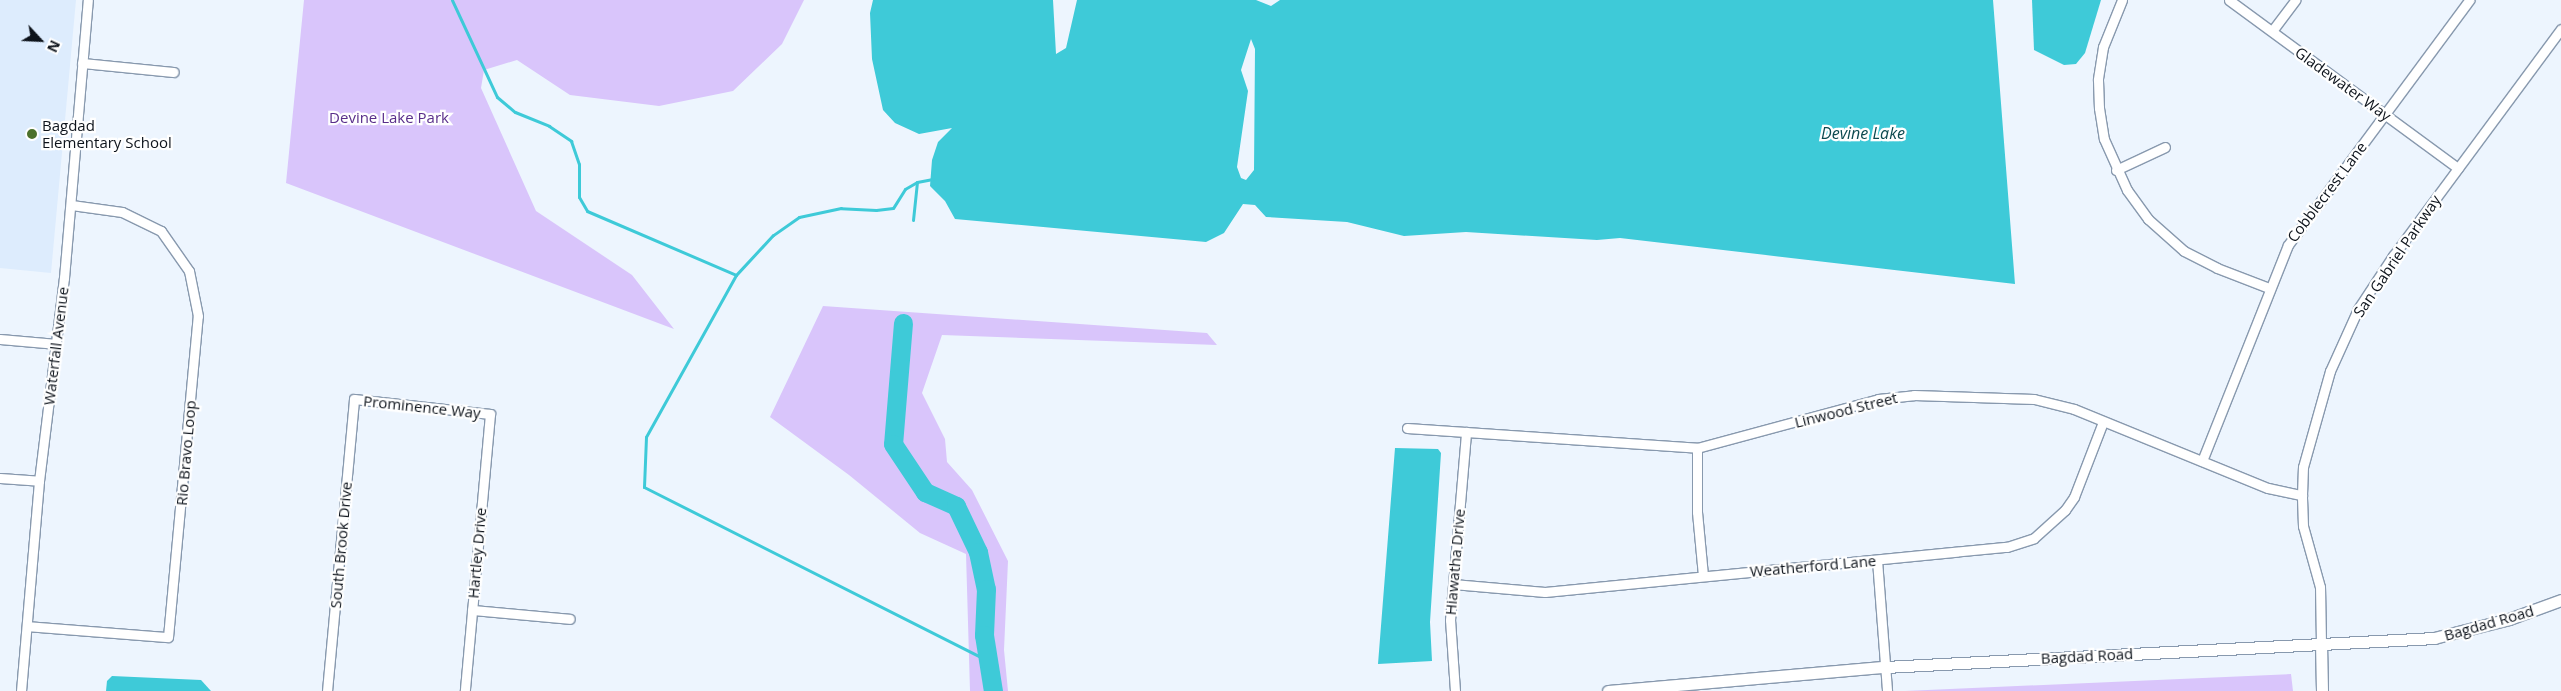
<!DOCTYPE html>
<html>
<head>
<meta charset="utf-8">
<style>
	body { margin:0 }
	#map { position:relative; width:2561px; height:691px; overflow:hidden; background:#edf5fe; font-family:"Open Sans",sans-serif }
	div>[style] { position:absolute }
	.built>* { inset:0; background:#ddecfd }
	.green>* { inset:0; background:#d9c5fb }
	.water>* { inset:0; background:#3ecad8 }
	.stream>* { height:3px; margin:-1.5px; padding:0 1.5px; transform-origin:1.5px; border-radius:1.5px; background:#3ecad8 }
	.river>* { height:19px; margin:-9.5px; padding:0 9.5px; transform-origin:9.5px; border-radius:9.5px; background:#3ecad8 }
	.roads { filter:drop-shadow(1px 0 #8899ae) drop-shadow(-1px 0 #8899ae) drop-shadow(0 1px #8899ae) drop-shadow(0 -1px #8899ae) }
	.minor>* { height:9px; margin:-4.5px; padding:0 4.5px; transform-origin:4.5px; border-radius:4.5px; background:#fff }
	.tertiary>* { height:11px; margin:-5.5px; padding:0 5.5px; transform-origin:5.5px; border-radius:5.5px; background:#fff }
	.dots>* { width:14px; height:14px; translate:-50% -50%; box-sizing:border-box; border:2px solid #fff; border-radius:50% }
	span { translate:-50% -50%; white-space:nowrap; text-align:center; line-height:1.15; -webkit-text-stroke:4.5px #fff; paint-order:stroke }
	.street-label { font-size:15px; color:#0d131b }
	.park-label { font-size:15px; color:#592e8a }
	.poi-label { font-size:15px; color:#0d131b }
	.left { translate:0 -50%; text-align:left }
	.water-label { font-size:16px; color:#0c494f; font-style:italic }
	.north { position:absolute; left:15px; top:15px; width:50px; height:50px; -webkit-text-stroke:4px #fff; paint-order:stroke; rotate:115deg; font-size:14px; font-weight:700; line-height:20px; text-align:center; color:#0d131b }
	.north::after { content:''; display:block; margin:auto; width:18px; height:22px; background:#0d131b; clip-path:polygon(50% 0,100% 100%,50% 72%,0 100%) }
</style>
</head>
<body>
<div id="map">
	<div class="built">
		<i style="clip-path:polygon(0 0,76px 0,51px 273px,0 268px)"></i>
	</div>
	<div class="green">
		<i style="clip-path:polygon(304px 0,804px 0,782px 44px,733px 91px,659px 106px,570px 95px,517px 60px,484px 70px,481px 88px,536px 211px,632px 275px,674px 329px,286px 183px)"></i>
		<i style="clip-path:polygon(823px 306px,1207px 333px,1217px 345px,942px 335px,922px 393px,945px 439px,947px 462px,972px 490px,1008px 561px,1004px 650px,1008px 691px,970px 691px,966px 554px,920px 533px,849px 475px,770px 417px)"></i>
		<i style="clip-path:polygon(2291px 674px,2293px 691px,1905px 691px)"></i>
	</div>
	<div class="water">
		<i style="clip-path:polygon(evenodd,873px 0,1053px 0,1056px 54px,1066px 48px,1077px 0,1256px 0,1271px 6px,1280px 0,1993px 0,2015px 284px,1620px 238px,1597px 240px,1466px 232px,1404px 236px,1347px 222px,1266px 217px,1255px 205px,1243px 204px,1224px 233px,1206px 242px,955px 219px,945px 201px,930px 186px,932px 160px,938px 142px,952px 128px,919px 134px,895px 123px,883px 110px,872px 59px,870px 13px,873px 0,1251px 39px,1255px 49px,1254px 170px,1246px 180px,1241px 178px,1237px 167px,1248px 91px,1241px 70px,1251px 39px)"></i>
		<i style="clip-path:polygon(2032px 0,2101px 0,2085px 53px,2076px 64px,2064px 65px,2034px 50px)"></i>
		<i style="clip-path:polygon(1395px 448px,1438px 449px,1441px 453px,1430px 622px,1432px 661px,1378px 664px)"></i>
		<i style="clip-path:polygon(112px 676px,201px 680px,211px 691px,106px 691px,107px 681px)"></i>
	</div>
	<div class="stream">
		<i style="left:452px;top:0;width:107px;rotate:65.1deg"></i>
		<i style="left:497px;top:97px;width:23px;rotate:40deg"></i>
		<i style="left:515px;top:112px;width:37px;rotate:22deg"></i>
		<i style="left:549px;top:126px;width:27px;rotate:34deg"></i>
		<i style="left:571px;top:141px;width:24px;rotate:71deg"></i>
		<i style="left:579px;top:164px;width:33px;rotate:90deg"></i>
		<i style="left:579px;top:197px;width:16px;rotate:60deg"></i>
		<i style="left:587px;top:211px;width:162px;rotate:23.2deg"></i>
		<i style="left:917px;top:182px;width:14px;rotate:150deg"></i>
		<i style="left:905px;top:189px;width:22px;rotate:122deg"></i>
		<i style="left:893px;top:208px;width:17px;rotate:173deg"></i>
		<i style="left:876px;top:210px;width:35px;rotate:-177deg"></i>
		<i style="left:841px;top:208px;width:43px;rotate:167.9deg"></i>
		<i style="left:799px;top:217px;width:32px;rotate:145deg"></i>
		<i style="left:773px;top:235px;width:54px;rotate:132.8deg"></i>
		<i style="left:736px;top:275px;width:185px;rotate:119.1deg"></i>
		<i style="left:646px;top:437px;width:50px;rotate:92.3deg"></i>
		<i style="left:644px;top:487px;width:383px;rotate:26.8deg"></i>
		<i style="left:913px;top:220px;width:38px;rotate:-84deg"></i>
		<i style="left:917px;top:182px;width:16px;rotate:-11deg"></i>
	</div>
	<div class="river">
		<i style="left:903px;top:323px;width:121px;rotate:94.7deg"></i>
		<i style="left:893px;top:444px;width:58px;rotate:56.3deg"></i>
		<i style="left:925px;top:492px;width:34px;rotate:24deg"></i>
		<i style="left:956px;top:506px;width:51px;rotate:64.4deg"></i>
		<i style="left:978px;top:552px;width:38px;rotate:78deg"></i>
		<i style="left:986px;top:589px;width:46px;rotate:92.5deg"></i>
		<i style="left:984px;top:635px;width:57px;rotate:80.9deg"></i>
	</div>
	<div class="roads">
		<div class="minor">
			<i style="left:2122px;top:0;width:51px;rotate:112deg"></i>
			<i style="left:2103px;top:47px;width:33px;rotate:99deg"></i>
			<i style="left:2098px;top:80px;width:28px;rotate:88deg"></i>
			<i style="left:2099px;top:108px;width:31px;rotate:81deg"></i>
			<i style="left:2104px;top:139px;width:56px;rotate:65.7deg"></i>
			<i style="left:2127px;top:190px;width:36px;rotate:54deg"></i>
			<i style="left:2148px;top:219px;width:48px;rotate:41.6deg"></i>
			<i style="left:2184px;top:251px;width:37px;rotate:27deg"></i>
			<i style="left:2217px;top:268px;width:56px;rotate:21deg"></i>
			<i style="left:2229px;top:0;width:284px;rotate:36.3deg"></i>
			<i style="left:2272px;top:31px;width:39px;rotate:-53deg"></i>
			<i style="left:82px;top:63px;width:92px;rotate:5.6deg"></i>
			<i style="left:2116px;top:170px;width:54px;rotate:-25.1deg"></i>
			<i style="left:0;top:339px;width:57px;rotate:5deg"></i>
			<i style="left:1407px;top:428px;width:291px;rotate:3.9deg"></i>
			<i style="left:1697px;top:448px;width:188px;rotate:-15.1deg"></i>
			<i style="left:1878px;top:399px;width:36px;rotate:-6deg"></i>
			<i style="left:1914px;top:395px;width:120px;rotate:1.9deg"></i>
			<i style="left:2034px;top:399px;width:41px;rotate:14deg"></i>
			<i style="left:2074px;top:409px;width:209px;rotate:22.2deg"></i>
			<i style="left:2268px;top:488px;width:35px;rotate:12deg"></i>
			<i style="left:1697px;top:448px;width:64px;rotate:90deg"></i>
			<i style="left:1697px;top:512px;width:63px;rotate:84.6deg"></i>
			<i style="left:2202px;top:461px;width:232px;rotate:-68.3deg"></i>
			<i style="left:2288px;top:245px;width:305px;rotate:-53.5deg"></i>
			<i style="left:0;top:478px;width:39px;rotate:4deg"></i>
			<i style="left:1877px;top:560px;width:131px;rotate:85.6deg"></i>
			<i style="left:1453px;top:584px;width:92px;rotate:5deg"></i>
			<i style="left:1545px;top:592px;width:464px;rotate:-5.6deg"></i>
			<i style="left:2007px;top:547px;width:28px;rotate:-18deg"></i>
			<i style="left:2034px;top:538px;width:42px;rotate:-42.1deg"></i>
			<i style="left:2065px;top:510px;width:16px;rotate:-55deg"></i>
			<i style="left:2074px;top:497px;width:80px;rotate:-68.9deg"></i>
			<i style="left:472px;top:610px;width:98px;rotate:5.2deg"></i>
			<i style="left:27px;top:626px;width:141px;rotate:4.5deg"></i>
			<i style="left:168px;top:637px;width:322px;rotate:-84.7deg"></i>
			<i style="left:198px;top:316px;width:46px;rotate:-101.3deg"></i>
			<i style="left:189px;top:271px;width:49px;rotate:-125deg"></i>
			<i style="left:161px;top:231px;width:43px;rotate:-154deg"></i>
			<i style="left:122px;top:212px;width:51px;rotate:-172.2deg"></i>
			<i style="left:2321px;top:643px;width:56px;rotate:-91deg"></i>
			<i style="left:2320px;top:587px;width:63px;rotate:-105.6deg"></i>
			<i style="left:2303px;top:526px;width:31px;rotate:-92deg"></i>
			<i style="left:2302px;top:495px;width:28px;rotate:-88deg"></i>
			<i style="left:2303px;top:467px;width:100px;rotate:-74.3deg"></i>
			<i style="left:2330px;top:371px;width:68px;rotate:-65.7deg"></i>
			<i style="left:2358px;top:309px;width:64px;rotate:-56.6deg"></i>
			<i style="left:2393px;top:256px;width:282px;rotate:-53.5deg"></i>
			<i style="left:21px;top:691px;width:211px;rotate:-85.1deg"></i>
			<i style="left:39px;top:481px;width:205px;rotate:-83deg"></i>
			<i style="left:64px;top:278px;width:279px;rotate:-85.1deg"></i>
			<i style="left:327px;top:691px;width:293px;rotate:-84.7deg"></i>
			<i style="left:354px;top:399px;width:137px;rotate:6.3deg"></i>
			<i style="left:490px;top:414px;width:278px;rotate:95.2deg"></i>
			<i style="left:1455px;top:691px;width:71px;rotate:-94deg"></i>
			<i style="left:1450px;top:620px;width:189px;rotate:-85.1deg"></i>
		</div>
		<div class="tertiary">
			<i style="left:2321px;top:643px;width:48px;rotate:88.8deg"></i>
			<i style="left:1608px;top:691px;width:278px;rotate:-5deg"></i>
			<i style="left:1885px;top:667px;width:550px;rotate:-3.02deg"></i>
			<i style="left:2434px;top:638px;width:77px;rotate:-14.2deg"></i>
			<i style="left:2509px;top:619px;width:55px;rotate:-20.1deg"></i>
		</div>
	</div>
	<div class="dots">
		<i style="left:32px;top:134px;background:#4c712b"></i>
	</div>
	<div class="street-label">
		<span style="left:2343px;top:84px;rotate:36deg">Gladewater Way</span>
		<span style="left:2327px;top:192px;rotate:-53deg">Cobblecrest Lane</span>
		<span style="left:2397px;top:256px;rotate:-56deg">San Gabriel Parkway</span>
		<span style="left:56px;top:346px;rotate:-83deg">Waterfall Avenue</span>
		<span style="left:422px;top:407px;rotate:6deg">Prominence Way</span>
		<span style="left:1846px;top:410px;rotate:-14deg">Linwood Street</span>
		<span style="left:186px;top:453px;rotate:-85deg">Rio Bravo Loop</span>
		<span style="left:341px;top:545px;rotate:-85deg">South Brook Drive</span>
		<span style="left:477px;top:553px;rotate:-85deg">Hartley Drive</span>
		<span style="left:1455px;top:562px;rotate:-85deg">Hiawatha Drive</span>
		<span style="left:1813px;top:566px;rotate:-5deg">Weatherford Lane</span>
		<span style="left:2489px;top:623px;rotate:-16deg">Bagdad Road</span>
		<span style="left:2087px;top:656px;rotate:-3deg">Bagdad Road</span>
	</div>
	<div class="park-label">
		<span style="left:389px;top:118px">Devine Lake Park</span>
	</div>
	<div class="poi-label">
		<span class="left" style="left:42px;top:134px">Bagdad<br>Elementary School</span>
	</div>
	<div class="water-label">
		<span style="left:1863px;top:133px">Devine Lake</span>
	</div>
	<div class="north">N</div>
</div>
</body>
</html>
